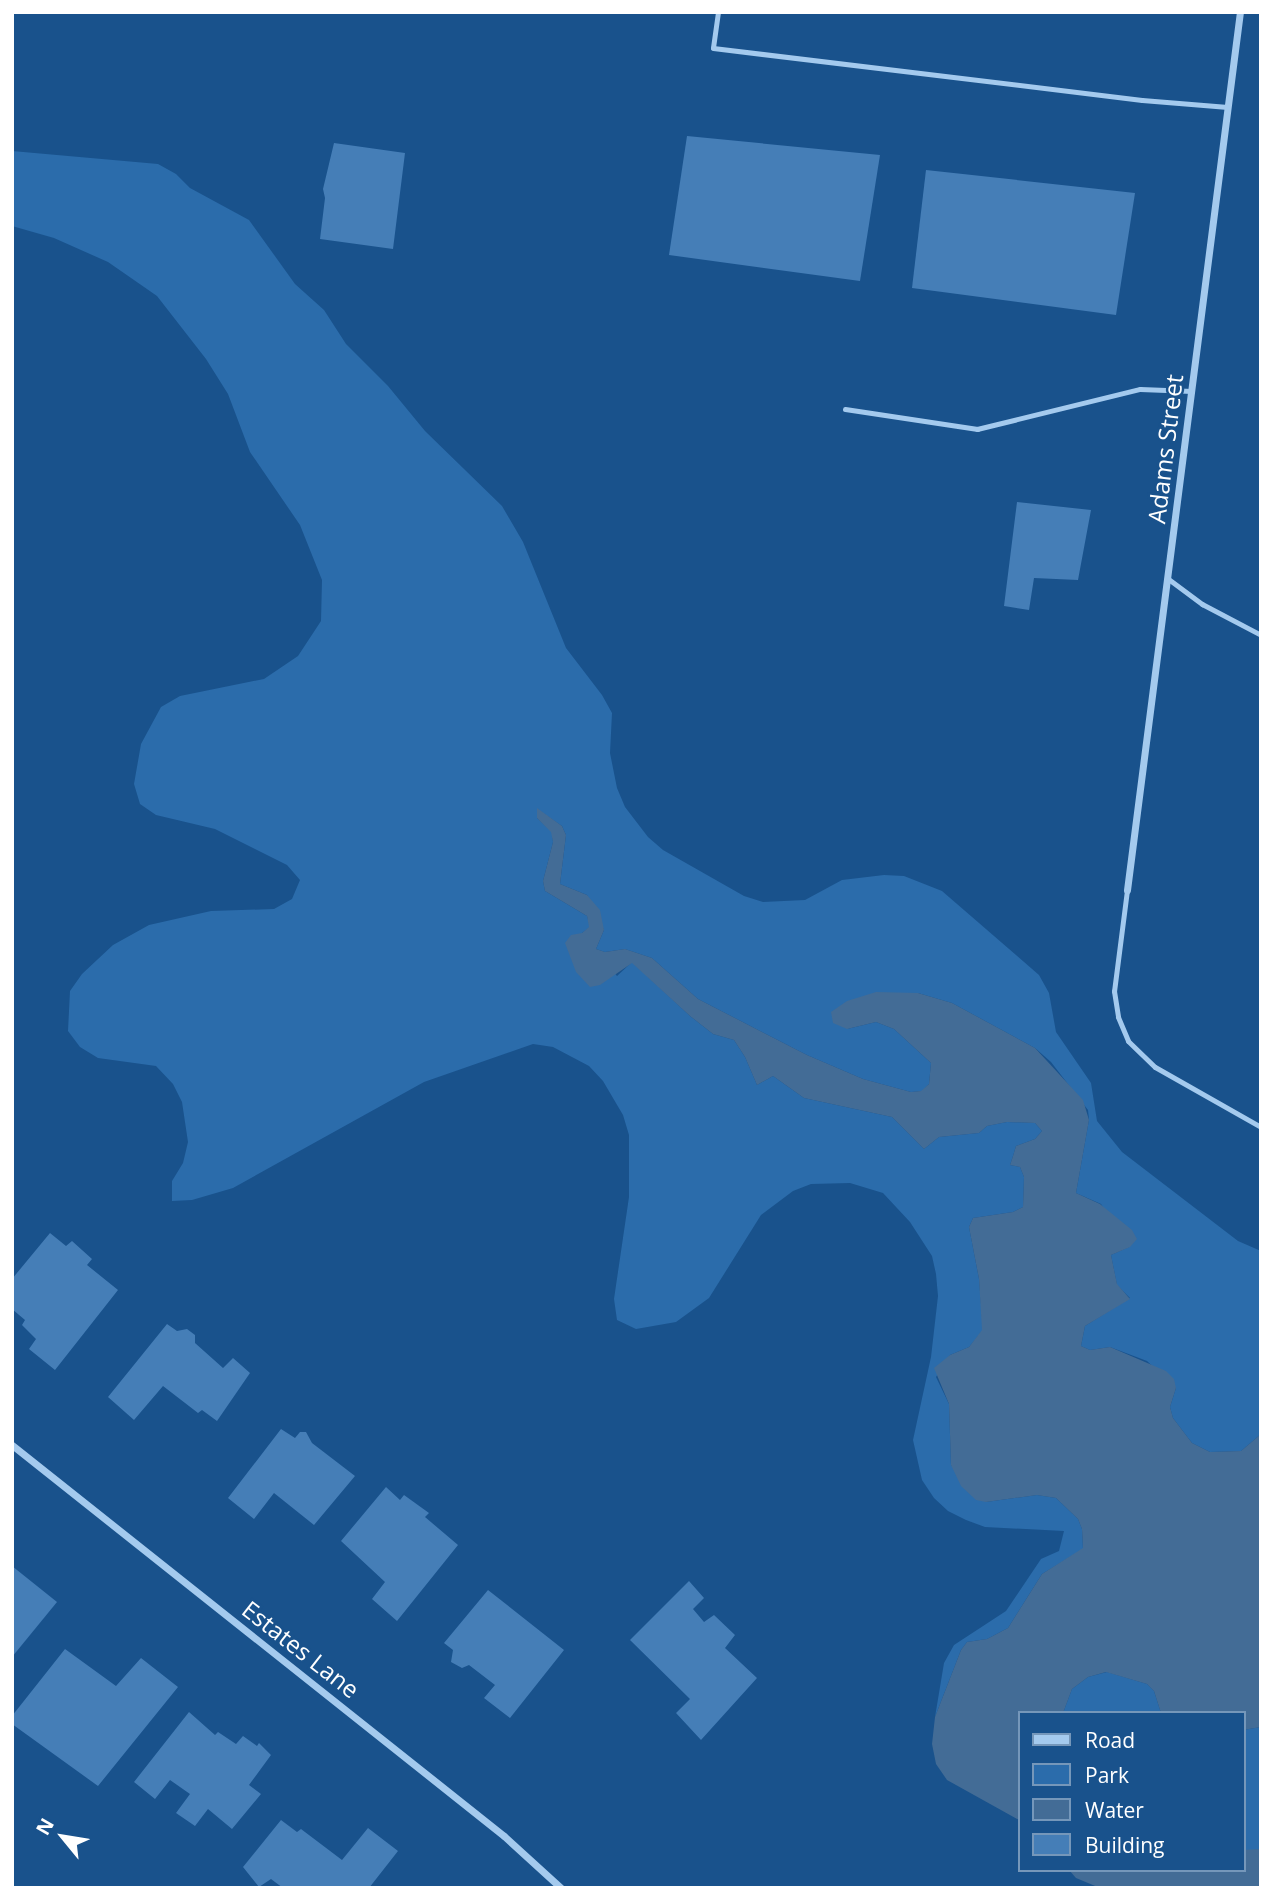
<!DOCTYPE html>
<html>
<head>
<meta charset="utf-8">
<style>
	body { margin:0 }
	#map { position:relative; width:1273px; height:1900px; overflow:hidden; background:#19528c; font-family:"Open Sans",sans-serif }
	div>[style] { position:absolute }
	.green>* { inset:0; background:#2b6cab }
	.water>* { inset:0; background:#436c96 }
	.building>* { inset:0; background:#457eb7 }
	.service>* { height:5px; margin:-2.5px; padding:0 2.5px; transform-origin:2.5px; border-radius:2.5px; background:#a4caee }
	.minor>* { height:7px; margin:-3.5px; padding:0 3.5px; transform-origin:3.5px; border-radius:3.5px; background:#a4caee }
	span { translate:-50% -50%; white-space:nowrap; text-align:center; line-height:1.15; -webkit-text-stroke:5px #19528c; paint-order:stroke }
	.street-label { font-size:24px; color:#fff }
	.frame { position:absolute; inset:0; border:14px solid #fff; pointer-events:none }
	.legend { position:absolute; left:1018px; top:1711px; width:228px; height:161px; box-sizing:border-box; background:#19528c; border:2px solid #7597ba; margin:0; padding:9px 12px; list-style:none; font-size:21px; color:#fff }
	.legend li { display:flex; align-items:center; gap:14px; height:35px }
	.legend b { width:35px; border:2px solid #7597ba }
	.north { position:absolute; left:28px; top:1802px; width:70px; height:70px; -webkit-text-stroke:5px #19528c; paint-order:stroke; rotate:300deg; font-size:19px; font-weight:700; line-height:28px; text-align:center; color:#fff }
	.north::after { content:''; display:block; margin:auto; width:24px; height:32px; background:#fff; clip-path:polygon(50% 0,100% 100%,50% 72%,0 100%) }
</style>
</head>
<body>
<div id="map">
	<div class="green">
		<i style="clip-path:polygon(12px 151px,158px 164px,176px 174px,190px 188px,249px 220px,295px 284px,324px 310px,346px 344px,388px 386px,425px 431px,502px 506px,523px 542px,566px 648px,602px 695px,612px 713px,610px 753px,617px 788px,625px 807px,648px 837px,663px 850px,744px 896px,763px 902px,805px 900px,842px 880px,884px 875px,904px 876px,942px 891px,1039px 975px,1049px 993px,1056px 1032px,1091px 1083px,1097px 1121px,1122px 1152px,1238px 1241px,1261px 1251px,1261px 1434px,1241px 1451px,1210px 1452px,1192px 1443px,1173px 1418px,1170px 1407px,1176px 1388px,1147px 1361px,1110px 1347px,1090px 1350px,1081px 1346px,1085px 1326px,1130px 1298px,1117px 1285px,1111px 1255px,1129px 1247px,1101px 1204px,1076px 1193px,1089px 1120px,1088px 1110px,1051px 1062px,1035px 1048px,952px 1003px,918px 993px,847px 1029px,876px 1022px,894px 1029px,931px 1063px,929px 1084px,922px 1091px,911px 1092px,863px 1079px,807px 1055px,698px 999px,652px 958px,625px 949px,605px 952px,596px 949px,604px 930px,587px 895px,560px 884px,566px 835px,562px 826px,537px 809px,537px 818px,552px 832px,553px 842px,543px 881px,545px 891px,587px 916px,590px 927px,582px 933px,617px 976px,632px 962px,690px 1016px,713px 1034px,734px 1040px,745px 1057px,757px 1085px,773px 1076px,804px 1098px,892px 1117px,924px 1149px,939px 1137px,979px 1133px,987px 1126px,1007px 1122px,1035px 1123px,1042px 1131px,1035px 1139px,1016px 1146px,1013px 1156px,1010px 1165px,1020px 1167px,1024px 1177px,1023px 1207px,1013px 1212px,973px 1218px,969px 1227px,979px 1279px,983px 1330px,969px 1347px,950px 1355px,936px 1377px,949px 1404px,951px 1465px,986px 1502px,1037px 1495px,1056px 1498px,1078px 1519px,1082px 1529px,1083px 1549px,1042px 1574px,1008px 1628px,987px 1639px,967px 1642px,961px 1650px,935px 1717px,944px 1663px,954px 1645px,1006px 1611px,1041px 1559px,1059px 1551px,1064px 1531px,985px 1527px,966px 1520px,948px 1511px,934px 1498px,922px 1480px,913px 1440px,931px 1357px,938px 1296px,936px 1274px,932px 1256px,910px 1222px,883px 1193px,850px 1183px,811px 1184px,793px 1191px,761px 1215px,709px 1298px,676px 1322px,636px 1329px,617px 1320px,614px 1299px,629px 1197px,629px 1135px,623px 1115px,603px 1081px,589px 1066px,553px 1047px,533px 1044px,424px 1082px,233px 1188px,192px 1200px,172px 1201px,172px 1181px,183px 1163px,188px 1142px,182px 1102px,173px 1084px,156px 1066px,98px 1058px,80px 1047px,68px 1031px,70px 991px,82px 974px,113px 945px,149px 925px,211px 911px,274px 909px,292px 899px,300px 880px,287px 865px,215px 829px,156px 815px,140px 804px,134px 784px,141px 744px,161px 707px,180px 696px,264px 679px,298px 656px,321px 621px,322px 580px,300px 525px,250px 452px,228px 394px,206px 359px,157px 296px,108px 262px,54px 238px,12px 226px)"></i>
		<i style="clip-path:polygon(1107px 1672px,1147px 1684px,1154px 1691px,1161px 1713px,1063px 1713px,1072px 1689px,1088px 1677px)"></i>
		<i style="clip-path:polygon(1261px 1727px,1261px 1849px,1246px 1851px,1243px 1850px,1243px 1730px)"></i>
	</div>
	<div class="water">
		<i style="clip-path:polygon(537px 808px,562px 826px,566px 835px,560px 884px,587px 895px,600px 910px,604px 930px,596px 949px,605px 952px,625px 949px,652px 958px,698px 999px,807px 1055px,863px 1079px,911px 1092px,921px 1091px,929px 1084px,931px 1063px,894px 1029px,876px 1022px,847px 1029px,833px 1023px,831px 1012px,847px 1001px,876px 992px,918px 993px,952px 1003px,1035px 1048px,1083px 1100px,1089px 1120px,1076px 1193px,1100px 1204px,1132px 1230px,1137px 1239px,1130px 1247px,1111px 1255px,1117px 1284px,1130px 1299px,1085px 1326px,1081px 1346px,1090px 1350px,1110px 1347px,1166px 1371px,1174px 1379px,1176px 1388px,1170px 1407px,1173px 1418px,1192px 1443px,1210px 1452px,1241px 1451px,1261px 1434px,1261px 1727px,1243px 1730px,1243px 1713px,1161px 1713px,1154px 1691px,1147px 1684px,1106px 1672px,1088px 1677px,1072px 1689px,1063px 1713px,1019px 1713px,1019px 1820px,947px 1780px,936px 1764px,932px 1744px,935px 1717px,961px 1650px,967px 1642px,987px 1639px,1008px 1628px,1042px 1574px,1083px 1548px,1082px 1529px,1078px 1519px,1056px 1498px,1037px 1495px,986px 1502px,976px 1500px,961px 1486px,951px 1465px,949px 1404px,934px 1368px,950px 1355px,969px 1347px,982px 1330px,979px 1279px,969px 1227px,973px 1218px,1013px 1212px,1023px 1207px,1024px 1177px,1020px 1167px,1010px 1165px,1013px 1156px,1016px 1146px,1035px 1139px,1042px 1131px,1035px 1123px,1007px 1122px,987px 1126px,979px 1133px,939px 1137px,924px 1149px,892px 1117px,804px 1098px,773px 1076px,757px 1085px,745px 1057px,734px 1040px,713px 1034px,690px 1016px,632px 963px,600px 985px,590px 987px,576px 972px,565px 943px,571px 935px,582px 933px,589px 927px,587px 916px,545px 891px,543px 881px,553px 842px,551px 832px,537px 818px)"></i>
		<i style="clip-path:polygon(1261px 1849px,1261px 1888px,1100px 1888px,1076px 1878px,1069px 1870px,1243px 1870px,1243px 1850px)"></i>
	</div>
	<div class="building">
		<i style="clip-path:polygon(687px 136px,880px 155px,860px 281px,669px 255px)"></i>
		<i style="clip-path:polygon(334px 143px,405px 153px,393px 249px,320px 239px,325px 198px,323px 189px)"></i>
		<i style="clip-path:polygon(926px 170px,1135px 193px,1116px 315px,912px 288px)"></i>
		<i style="clip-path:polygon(1017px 502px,1091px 510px,1078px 580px,1034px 578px,1029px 610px,1004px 606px)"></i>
		<i style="clip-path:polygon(50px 1233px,66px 1246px,72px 1241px,92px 1259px,87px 1265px,118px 1290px,55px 1370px,29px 1349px,36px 1339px,22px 1325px,25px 1320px,12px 1309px,12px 1279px)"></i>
		<i style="clip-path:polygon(167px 1324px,177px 1331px,187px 1329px,195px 1335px,195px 1343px,223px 1368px,233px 1358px,250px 1373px,217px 1421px,202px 1410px,198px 1413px,163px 1386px,134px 1420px,108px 1397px)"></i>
		<i style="clip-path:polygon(281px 1429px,295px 1438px,300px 1432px,306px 1432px,312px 1443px,355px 1476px,314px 1525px,274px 1493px,254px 1519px,228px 1498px)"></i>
		<i style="clip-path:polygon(386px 1487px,400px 1500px,404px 1495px,429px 1513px,425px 1517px,458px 1545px,397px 1621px,372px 1599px,385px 1582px,341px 1541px)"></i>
		<i style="clip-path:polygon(12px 1566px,57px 1602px,12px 1657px)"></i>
		<i style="clip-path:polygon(689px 1581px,704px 1598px,693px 1609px,704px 1622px,714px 1615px,735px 1635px,725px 1648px,757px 1678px,701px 1740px,676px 1713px,690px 1699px,630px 1640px)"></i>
		<i style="clip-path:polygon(488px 1590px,564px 1650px,510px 1718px,484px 1698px,495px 1685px,469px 1665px,462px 1668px,451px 1662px,453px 1650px,444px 1643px)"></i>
		<i style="clip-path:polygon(65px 1649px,116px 1686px,141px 1658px,178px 1687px,98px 1786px,12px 1724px,12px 1716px)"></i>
		<i style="clip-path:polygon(189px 1712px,215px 1735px,218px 1732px,236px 1744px,243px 1736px,257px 1746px,259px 1743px,271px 1755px,249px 1785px,261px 1794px,232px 1829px,208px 1809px,195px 1826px,176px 1813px,190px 1794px,170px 1780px,155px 1799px,134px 1782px)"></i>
		<i style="clip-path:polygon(281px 1820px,297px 1832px,301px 1829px,342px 1860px,368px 1828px,398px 1851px,369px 1888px,283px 1888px,271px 1879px,259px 1887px,243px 1867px)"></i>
	</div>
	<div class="service">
		<i style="left:718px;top:12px;width:36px;rotate:98deg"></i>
		<i style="left:713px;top:48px;width:432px;rotate:6.9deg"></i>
		<i style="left:1142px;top:100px;width:86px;rotate:4.7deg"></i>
		<i style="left:845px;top:409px;width:134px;rotate:8.6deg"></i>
		<i style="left:977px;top:429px;width:168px;rotate:-13.8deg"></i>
		<i style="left:1140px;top:389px;width:52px;rotate:2.2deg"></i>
		<i style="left:1167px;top:578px;width:44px;rotate:36.6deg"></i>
		<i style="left:1202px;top:604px;width:67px;rotate:27.7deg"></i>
		<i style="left:1127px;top:890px;width:102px;rotate:97.3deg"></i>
		<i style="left:1114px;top:991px;width:26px;rotate:81deg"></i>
		<i style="left:1118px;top:1017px;width:26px;rotate:67deg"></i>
		<i style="left:1128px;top:1041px;width:37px;rotate:44deg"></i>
		<i style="left:1155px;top:1067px;width:122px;rotate:29.5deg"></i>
	</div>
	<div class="minor">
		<i style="left:1127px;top:890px;width:885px;rotate:-82.67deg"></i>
		<i style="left:12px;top:1445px;width:628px;rotate:38.47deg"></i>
		<i style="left:504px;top:1836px;width:77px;rotate:42.4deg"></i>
	</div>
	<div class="street-label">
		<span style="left:1165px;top:449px;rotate:-83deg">Adams Street</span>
		<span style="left:301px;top:1649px;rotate:38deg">Estates Lane</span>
	</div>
	<div class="frame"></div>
	<ul class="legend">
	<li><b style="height:9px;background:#a4caee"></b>Road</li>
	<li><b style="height:19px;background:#2b6cab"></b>Park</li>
	<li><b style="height:19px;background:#436c96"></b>Water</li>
	<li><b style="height:19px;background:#457eb7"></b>Building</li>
	</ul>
	<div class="north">N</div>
</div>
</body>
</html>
